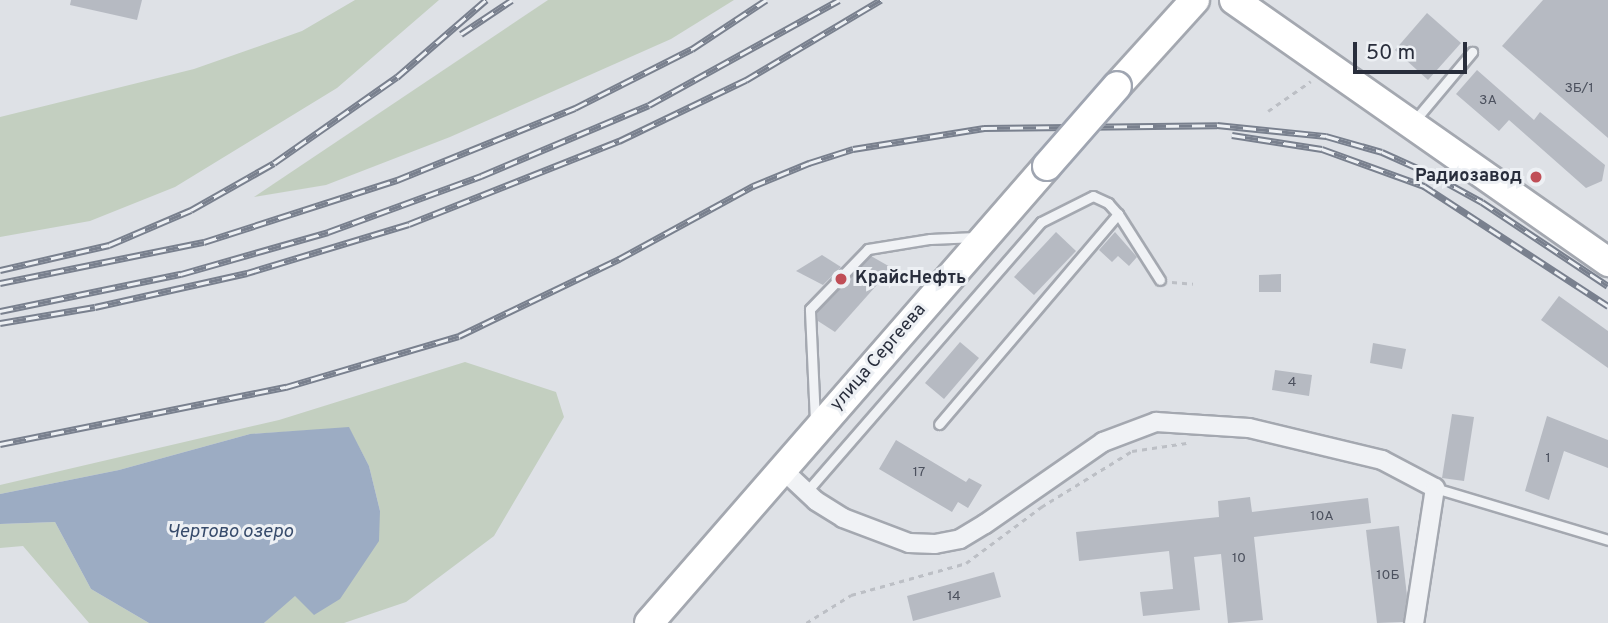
<!DOCTYPE html>
<html>
<head>
<meta charset="utf-8">
<style>
	body { margin:0 }
	#map { position:relative; width:1608px; height:623px; overflow:hidden; background:#dee1e6; font-family:Overpass,sans-serif }
	div>[style] { position:absolute }
	.green>* { inset:0; background:#c3cfc0 }
	.water>* { inset:0; background:#9cacc3 }
	.building>* { inset:0; background:#b6bac2 }
	.path>* { height:2.5px; margin-top:-1.25px; transform-origin:0; background:repeating-linear-gradient(90deg,#bcbfc5 0 5px,transparent 0 10px) }
	.roads { filter:drop-shadow(2px 0 #a4a8b0) drop-shadow(-2px 0 #a4a8b0) drop-shadow(0 2px #a4a8b0) drop-shadow(0 -2px #a4a8b0) }
	.service>* { height:9px; margin:-4.5px; padding:0 4.5px; transform-origin:4.5px; border-radius:4.5px; background:#f0f2f5 }
	.minor>* { height:18px; margin:-9px; padding:0 9px; transform-origin:9px; border-radius:9px; background:#f0f2f5 }
	.primary>* { height:28px; margin:-14px; padding:0 14px; transform-origin:14px; border-radius:14px; background:#fff }
	.rail>* { height:7px; margin-top:-3.5px; transform-origin:0; background:repeating-linear-gradient(90deg,#edf0f4 0 13px,#79808e 0 26px); box-sizing:border-box; border-block:2px solid #79808e }
	.bridges { filter:drop-shadow(2px 0 #9fa5b1) drop-shadow(-2px 0 #9fa5b1) drop-shadow(0 2px #9fa5b1) drop-shadow(0 -2px #9fa5b1) }
	.primary-bridge>* { height:28px; margin:-14px; padding:0 14px; transform-origin:14px; border-radius:14px; background:#fff }
	.dots>* { width:19px; height:19px; translate:-50% -50%; box-sizing:border-box; border:4px solid #edf0f4; border-radius:50% }
	span { translate:-50% -50%; white-space:nowrap; text-align:center; line-height:1.15; -webkit-text-stroke:6px #edf0f4; paint-order:stroke }
	.number-label { font-size:14px; color:#4c515e }
	.number-label span { -webkit-text-stroke-width:0 }
	.poi-label { font-size:18px; color:#292e3c; font-weight:700 }
	.right { translate:-100% -50%; text-align:right }
	.left { translate:0 -50%; text-align:left }
	.street-label { font-size:18px; color:#292e3c }
	.water-label { font-size:19px; color:#374b6b; font-style:italic }
	.scale { position:absolute; left:1353px; top:42px; width:114px; height:32px; box-sizing:border-box; border:4px solid #292e3c; border-top:0; padding-left:9px; font-size:21px; line-height:24px; white-space:nowrap; color:#292e3c; -webkit-text-stroke:5px #edf0f4; paint-order:stroke }
</style>
</head>
<body>
<div id="map">
	<div class="green">
		<i style="clip-path:polygon(355px 0,439px 0,337px 88px,175px 187px,90px 221px,0 237px,0 117px,194px 69px,302px 31px)"></i>
		<i style="clip-path:polygon(548px 0,734px 0,671px 39px,450px 137px,326px 185px,254px 197px)"></i>
		<i style="clip-path:polygon(465px 362px,556px 392px,564px 417px,494px 536px,406px 602px,344px 623px,264px 623px,380px 511px,369px 466px,349px 428px,250px 434px,119px 470px,0 494px,0 485px,279px 420px)"></i>
		<i style="clip-path:polygon(55px 522px,91px 589px,149px 623px,89px 623px,23px 546px,0 548px,0 524px)"></i>
	</div>
	<div class="water">
		<i style="clip-path:polygon(349px 427px,369px 466px,380px 511px,379px 541px,340px 599px,314px 615px,295px 596px,264px 623px,149px 623px,91px 589px,55px 522px,0 524px,0 494px,119px 470px,250px 434px)"></i>
	</div>
	<div class="building">
		<i style="clip-path:polygon(71px 0,142px 0,137px 20px,70px 5px)"></i>
		<i style="clip-path:polygon(1543px 0,1608px 0,1608px 138px,1502px 46px)"></i>
		<i style="clip-path:polygon(1427px 13px,1461px 43px,1428px 80px,1395px 50px)"></i>
		<i style="clip-path:polygon(1477px 70px,1534px 120px,1540px 112px,1605px 165px,1602px 181px,1586px 188px,1509px 120px,1499px 131px,1456px 94px)"></i>
		<i style="clip-path:polygon(1056px 232px,1076px 251px,1034px 295px,1014px 277px)"></i>
		<i style="clip-path:polygon(1115px 232px,1137px 257px,1129px 266px,1118px 256px,1112px 262px,1099px 250px)"></i>
		<i style="clip-path:polygon(822px 255px,841px 267px,823px 285px,796px 271px)"></i>
		<i style="clip-path:polygon(871px 256px,892px 268px,835px 332px,818px 321px,817px 312px)"></i>
		<i style="clip-path:polygon(1281px 274px,1281px 292px,1259px 292px,1259px 275px)"></i>
		<i style="clip-path:polygon(1559px 296px,1608px 331px,1608px 368px,1541px 320px)"></i>
		<i style="clip-path:polygon(960px 342px,979px 358px,944px 399px,925px 383px)"></i>
		<i style="clip-path:polygon(1373px 343px,1406px 349px,1402px 369px,1370px 363px)"></i>
		<i style="clip-path:polygon(1275px 370px,1312px 375px,1309px 396px,1272px 390px)"></i>
		<i style="clip-path:polygon(1452px 414px,1474px 417px,1464px 481px,1442px 478px)"></i>
		<i style="clip-path:polygon(1547px 416px,1608px 440px,1608px 468px,1564px 451px,1549px 500px,1525px 491px)"></i>
		<i style="clip-path:polygon(896px 440px,966px 482px,969px 478px,982px 485px,968px 508px,958px 502px,952px 512px,879px 469px)"></i>
		<i style="clip-path:polygon(1250px 497px,1252px 512px,1368px 498px,1371px 523px,1254px 537px,1263px 620px,1228px 623px,1221px 554px,1194px 557px,1200px 610px,1143px 616px,1140px 592px,1173px 589px,1169px 551px,1079px 561px,1076px 532px,1219px 517px,1218px 501px)"></i>
		<i style="clip-path:polygon(1399px 526px,1407px 596px,1403px 622px,1377px 623px,1366px 530px)"></i>
		<i style="clip-path:polygon(994px 572px,1001px 597px,913px 621px,907px 596px)"></i>
	</div>
	<div class="path">
		<i style="left:1268px;top:111px;width:52px;rotate:-34.9deg"></i>
		<i style="left:1172px;top:282px;width:21px;rotate:5deg"></i>
		<i style="left:806px;top:623px;width:53px;rotate:-31.9deg"></i>
		<i style="left:851px;top:595px;width:119px;rotate:-15.5deg"></i>
		<i style="left:966px;top:563px;width:94px;rotate:-36.7deg"></i>
		<i style="left:1041px;top:507px;width:107px;rotate:-31.6deg"></i>
		<i style="left:1132px;top:451px;width:55px;rotate:-8.4deg"></i>
	</div>
	<div class="roads">
		<div class="service">
			<i style="left:1415px;top:120px;width:89px;rotate:-50deg"></i>
			<i style="left:1118px;top:214px;width:78px;rotate:57.5deg"></i>
			<i style="left:815px;top:421px;width:112px;rotate:-92.6deg"></i>
			<i style="left:810px;top:309px;width:83px;rotate:-46deg"></i>
			<i style="left:868px;top:249px;width:63px;rotate:-9.2deg"></i>
			<i style="left:930px;top:239px;width:46px;rotate:-2.5deg"></i>
			<i style="left:1435px;top:488px;width:181px;rotate:16.7deg"></i>
			<i style="left:808px;top:490px;width:355px;rotate:-49deg"></i>
			<i style="left:1041px;top:222px;width:58px;rotate:-26.6deg"></i>
			<i style="left:1093px;top:196px;width:17px;rotate:25deg"></i>
			<i style="left:1108px;top:203px;width:15px;rotate:48deg"></i>
			<i style="left:1118px;top:214px;width:276px;rotate:130.4deg"></i>
		</div>
		<div class="minor">
			<i style="left:783px;top:470px;width:45px;rotate:43.2deg"></i>
			<i style="left:816px;top:501px;width:32px;rotate:32deg"></i>
			<i style="left:843px;top:518px;width:71px;rotate:20.7deg"></i>
			<i style="left:909px;top:543px;width:26px;rotate:2deg"></i>
			<i style="left:935px;top:544px;width:25px;rotate:-11deg"></i>
			<i style="left:960px;top:539px;width:29px;rotate:-31deg"></i>
			<i style="left:985px;top:524px;width:144px;rotate:-34.8deg"></i>
			<i style="left:1103px;top:442px;width:57px;rotate:-20.7deg"></i>
			<i style="left:1156px;top:422px;width:93px;rotate:3.7deg"></i>
			<i style="left:1249px;top:428px;width:137px;rotate:13.5deg"></i>
			<i style="left:1382px;top:460px;width:60px;rotate:27.8deg"></i>
			<i style="left:1435px;top:488px;width:137px;rotate:98.8deg"></i>
		</div>
		<div class="primary">
			<i style="left:1234px;top:0;width:457px;rotate:35deg"></i>
			<i style="left:1117px;top:86px;width:116px;rotate:-47.8deg"></i>
			<i style="left:649px;top:623px;width:606px;rotate:-48.95deg"></i>
		</div>
	</div>
	<div class="rail">
		<i style="left:461px;top:34px;width:61px;rotate:-33.7deg"></i>
		<i style="left:1232px;top:135px;width:91px;rotate:8.8deg"></i>
		<i style="left:1322px;top:149px;width:109px;rotate:19.9deg"></i>
		<i style="left:1424px;top:186px;width:220px;rotate:33.1deg"></i>
		<i style="left:0;top:270px;width:112px;rotate:-12.9deg"></i>
		<i style="left:109px;top:245px;width:89px;rotate:-23.1deg"></i>
		<i style="left:191px;top:210px;width:95px;rotate:-29.5deg"></i>
		<i style="left:274px;top:163px;width:150px;rotate:-35deg"></i>
		<i style="left:397px;top:77px;width:118px;rotate:-40.9deg"></i>
		<i style="left:0;top:283px;width:208px;rotate:-11.4deg"></i>
		<i style="left:204px;top:242px;width:203px;rotate:-17.8deg"></i>
		<i style="left:397px;top:180px;width:192px;rotate:-22deg"></i>
		<i style="left:575px;top:108px;width:131px;rotate:-26.8deg"></i>
		<i style="left:692px;top:49px;width:89px;rotate:-33.5deg"></i>
		<i style="left:0;top:311px;width:185px;rotate:-11.6deg"></i>
		<i style="left:181px;top:274px;width:153px;rotate:-15.9deg"></i>
		<i style="left:328px;top:232px;width:163px;rotate:-20.1deg"></i>
		<i style="left:481px;top:176px;width:182px;rotate:-22.9deg"></i>
		<i style="left:649px;top:105px;width:217px;rotate:-28.9deg"></i>
		<i style="left:0;top:323px;width:96px;rotate:-9.6deg"></i>
		<i style="left:95px;top:307px;width:156px;rotate:-12.6deg"></i>
		<i style="left:247px;top:273px;width:169px;rotate:-16.8deg"></i>
		<i style="left:409px;top:224px;width:226px;rotate:-21.6deg"></i>
		<i style="left:619px;top:141px;width:141px;rotate:-25.7deg"></i>
		<i style="left:746px;top:80px;width:157px;rotate:-30.7deg"></i>
		<i style="left:0;top:444px;width:292px;rotate:-11.3deg"></i>
		<i style="left:286px;top:387px;width:180px;rotate:-16.4deg"></i>
		<i style="left:459px;top:336px;width:178px;rotate:-25.7deg"></i>
		<i style="left:619px;top:259px;width:153px;rotate:-28.6deg"></i>
		<i style="left:753px;top:186px;width:61px;rotate:-22.3deg"></i>
		<i style="left:809px;top:163px;width:46px;rotate:-17.7deg"></i>
		<i style="left:853px;top:149px;width:133px;rotate:-9.1deg"></i>
		<i style="left:984px;top:128px;width:233px;rotate:-0.7deg"></i>
		<i style="left:1217px;top:125px;width:110px;rotate:5.8deg"></i>
		<i style="left:1326px;top:136px;width:58px;rotate:15.9deg"></i>
		<i style="left:1382px;top:152px;width:54px;rotate:24.2deg"></i>
		<i style="left:1431px;top:174px;width:58px;rotate:28.8deg"></i>
		<i style="left:1482px;top:202px;width:151px;rotate:33.7deg"></i>
	</div>
	<div class="bridges">
		<div class="primary-bridge">
			<i style="left:1047px;top:166px;width:106px;rotate:-48.8deg"></i>
		</div>
	</div>
	<div class="dots">
		<i style="left:1536px;top:177px;background:#c04e57"></i>
		<i style="left:841px;top:279px;background:#c04e57"></i>
	</div>
	<div class="number-label">
		<span style="left:1579px;top:89px">3Б/1</span>
		<span style="left:1488px;top:101px">3А</span>
		<span style="left:1292px;top:383px">4</span>
		<span style="left:1548px;top:459px">1</span>
		<span style="left:919px;top:473px">17</span>
		<span style="left:1322px;top:517px">10А</span>
		<span style="left:1239px;top:559px">10</span>
		<span style="left:1388px;top:576px">10Б</span>
		<span style="left:954px;top:597px">14</span>
	</div>
	<div class="poi-label">
		<span class="right" style="left:1522px;top:177px">Радиозавод</span>
		<span class="left" style="left:855px;top:279px">КрайсНефть</span>
	</div>
	<div class="street-label">
		<span style="left:879px;top:358px;rotate:-49deg">улица Сергеева</span>
	</div>
	<div class="water-label">
		<span style="left:230px;top:533px">Чертово озеро</span>
	</div>
	<div class="scale">50 m</div>
</div>
</body>
</html>
